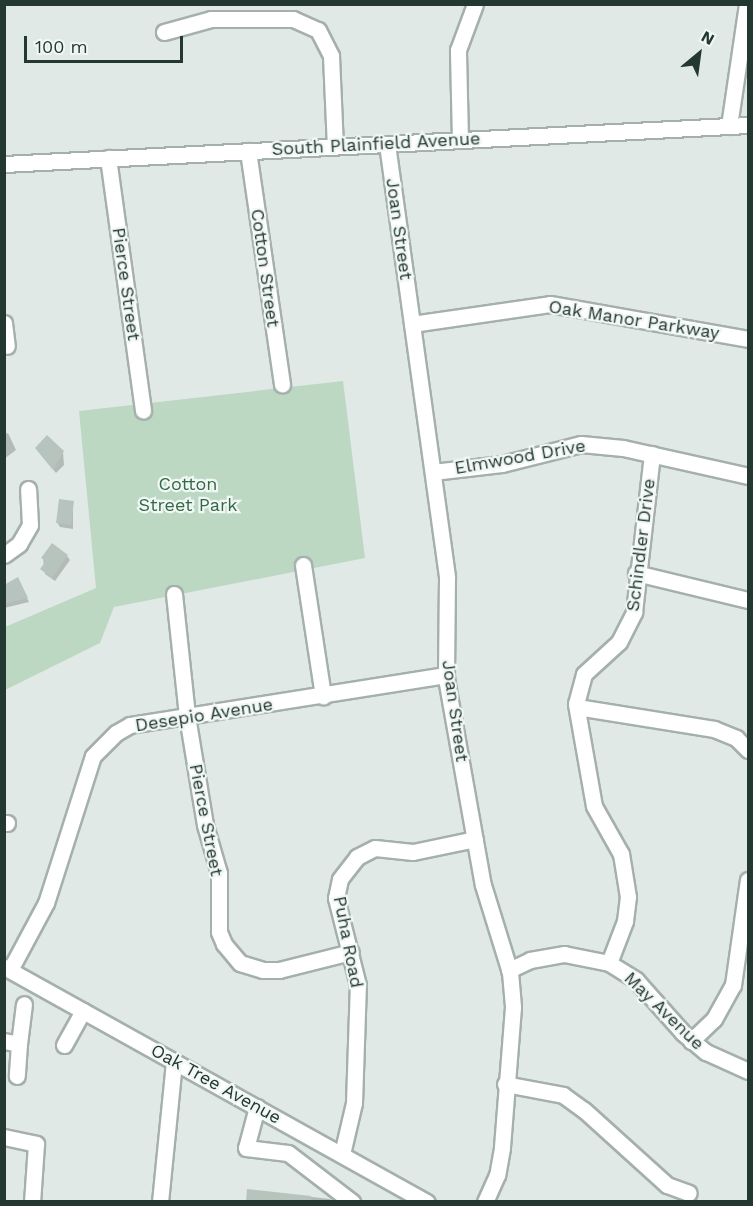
<!DOCTYPE html>
<html>
<head>
<meta charset="utf-8">
<style>
	body { margin:0 }
	#map { position:relative; width:753px; height:1206px; overflow:hidden; background:#e1e9e6; font-family:"Work Sans",sans-serif }
	div>[style] { position:absolute }
	.green>* { inset:0; background:#bcd8c3 }
	.shadow>* { inset:0; background:#0003 }
	.building>* { inset:0; background:#b7c4be }
	.roads { filter:drop-shadow(2px 0 #a5b0ac) drop-shadow(-2px 0 #a5b0ac) drop-shadow(0 2px #a5b0ac) drop-shadow(0 -2px #a5b0ac) }
	.minor>* { height:15px; margin:-7.5px; padding:0 7.5px; transform-origin:7.5px; border-radius:7.5px; background:#fff }
	span { translate:-50% -50%; white-space:nowrap; text-align:center; line-height:1.15; -webkit-text-stroke:4.5px #f1f7f4; paint-order:stroke }
	.street-label { font-size:18px; color:#243832 }
	.park-label { font-size:18px; color:#336947 }
	.frame { position:absolute; inset:0; border:6px solid #243832; pointer-events:none }
	.north { position:absolute; left:669px; top:24px; width:60px; height:60px; -webkit-text-stroke:4px #f1f7f4; paint-order:stroke; rotate:29deg; font-size:16px; font-weight:700; line-height:24px; text-align:center; color:#243832 }
	.north::after { content:''; display:block; margin:auto; width:21px; height:27px; background:#243832; clip-path:polygon(50% 0,100% 100%,50% 72%,0 100%) }
	.scale { position:absolute; left:24px; top:36px; width:159px; height:27px; box-sizing:border-box; border:3px solid #243832; border-top:0; padding-left:8px; font-size:18px; line-height:21px; white-space:nowrap; color:#243832; -webkit-text-stroke:4px #f1f7f4; paint-order:stroke }
</style>
</head>
<body>
<div id="map">
	<div class="green">
		<i style="clip-path:polygon(343px 381px,365px 558px,114px 607px,100px 643px,5px 690px,5px 627px,96px 588px,79px 411px)"></i>
	</div>
	<div class="shadow">
		<i style="clip-path:polygon(8px 433px,16px 450px,4px 459px,4px 434px)"></i>
		<i style="clip-path:polygon(63px 452px,64px 465px,56px 473px,40px 453px)"></i>
		<i style="clip-path:polygon(73px 502px,73px 529px,60px 527px,57px 522px)"></i>
		<i style="clip-path:polygon(67px 556px,70px 560px,55px 581px,45px 574px,43px 558px)"></i>
		<i style="clip-path:polygon(17px 579px,29px 602px,4px 608px,4px 586px)"></i>
		<i style="clip-path:polygon(249px 1190px,330px 1199px,333px 1202px,248px 1202px)"></i>
	</div>
	<div class="building">
		<i style="clip-path:polygon(47px 435px,64px 451px,53px 470px,35px 448px)"></i>
		<i style="clip-path:polygon(59px 499px,74px 501px,71px 525px,56px 523px)"></i>
		<i style="clip-path:polygon(52px 543px,68px 555px,52px 578px,40px 569px,46px 561px,41px 558px)"></i>
		<i style="clip-path:polygon(18px 577px,28px 598px,4px 604px,4px 585px)"></i>
		<i style="clip-path:polygon(247px 1189px,311px 1196px,311px 1202px,246px 1202px)"></i>
	</div>
	<div class="roads">
		<div class="minor">
			<i style="left:164px;top:32px;width:49px;rotate:-15.5deg"></i>
			<i style="left:211px;top:19px;width:82px"></i>
			<i style="left:293px;top:19px;width:27px;rotate:24deg"></i>
			<i style="left:318px;top:30px;width:29px;rotate:63deg"></i>
			<i style="left:331px;top:56px;width:90px;rotate:87.5deg"></i>
			<i style="left:729px;top:126px;width:123px;rotate:-81.6deg"></i>
			<i style="left:460px;top:140px;width:90px;rotate:-91.3deg"></i>
			<i style="left:458px;top:50px;width:49px;rotate:-69.7deg"></i>
			<i style="left:387px;top:144px;width:438px;rotate:82.1deg"></i>
			<i style="left:447px;top:578px;width:100px;rotate:90.6deg"></i>
			<i style="left:446px;top:678px;width:210px;rotate:79.9deg"></i>
			<i style="left:483px;top:885px;width:91px;rotate:72.8deg"></i>
			<i style="left:510px;top:972px;width:35px;rotate:85deg"></i>
			<i style="left:513px;top:1007px;width:141px;rotate:94.5deg"></i>
			<i style="left:502px;top:1148px;width:27px;rotate:100deg"></i>
			<i style="left:497px;top:1175px;width:30px;rotate:114deg"></i>
			<i style="left:248px;top:151px;width:236px;rotate:81.7deg"></i>
			<i style="left:108px;top:158px;width:255px;rotate:82.1deg"></i>
			<i style="left:4px;top:164px;width:745px;rotate:-3deg"></i>
			<i style="left:4px;top:323px;width:23px;rotate:83deg"></i>
			<i style="left:412px;top:324px;width:139px;rotate:-8.2deg"></i>
			<i style="left:550px;top:304px;width:201px;rotate:10deg"></i>
			<i style="left:433px;top:472px;width:69px;rotate:-6.6deg"></i>
			<i style="left:502px;top:464px;width:81px;rotate:-14.2deg"></i>
			<i style="left:581px;top:444px;width:42px;rotate:5.4deg"></i>
			<i style="left:623px;top:448px;width:128px;rotate:12.6deg"></i>
			<i style="left:4px;top:555px;width:19px;rotate:-36deg"></i>
			<i style="left:19px;top:544px;width:22px;rotate:-60deg"></i>
			<i style="left:30px;top:525px;width:36px;rotate:-93deg"></i>
			<i style="left:303px;top:565px;width:133px;rotate:81.3deg"></i>
			<i style="left:636px;top:573px;width:115px;rotate:13.6deg"></i>
			<i style="left:174px;top:594px;width:123px;rotate:83.9deg"></i>
			<i style="left:187px;top:716px;width:110px;rotate:80.6deg"></i>
			<i style="left:205px;top:825px;width:50px;rotate:73.7deg"></i>
			<i style="left:219px;top:873px;width:59px;rotate:90deg"></i>
			<i style="left:219px;top:932px;width:13px;rotate:67deg"></i>
			<i style="left:224px;top:944px;width:25px;rotate:50deg"></i>
			<i style="left:240px;top:963px;width:24px;rotate:17deg"></i>
			<i style="left:263px;top:970px;width:16px"></i>
			<i style="left:279px;top:970px;width:74px;rotate:-14deg"></i>
			<i style="left:577px;top:707px;width:139px;rotate:9.1deg"></i>
			<i style="left:714px;top:729px;width:24px;rotate:22deg"></i>
			<i style="left:736px;top:738px;width:17px;rotate:45deg"></i>
			<i style="left:4px;top:823px;width:3px"></i>
			<i style="left:609px;top:963px;width:45px;rotate:-69.1deg"></i>
			<i style="left:625px;top:921px;width:24px;rotate:-83deg"></i>
			<i style="left:628px;top:897px;width:44px;rotate:-99.2deg"></i>
			<i style="left:621px;top:854px;width:55px;rotate:-119.4deg"></i>
			<i style="left:594px;top:806px;width:104px;rotate:-100deg"></i>
			<i style="left:576px;top:704px;width:31px;rotate:-75deg"></i>
			<i style="left:584px;top:674px;width:47px;rotate:-42.4deg"></i>
			<i style="left:619px;top:642px;width:34px;rotate:-63deg"></i>
			<i style="left:634px;top:612px;width:159px;rotate:-83.5deg"></i>
			<i style="left:4px;top:967px;width:484px;rotate:29.1deg"></i>
			<i style="left:10px;top:970px;width:76px;rotate:-61.8deg"></i>
			<i style="left:46px;top:903px;width:154px;rotate:-72.3deg"></i>
			<i style="left:93px;top:756px;width:33px;rotate:-45deg"></i>
			<i style="left:116px;top:733px;width:16px;rotate:-30deg"></i>
			<i style="left:130px;top:725px;width:320px;rotate:-9deg"></i>
			<i style="left:509px;top:970px;width:23px;rotate:-25deg"></i>
			<i style="left:530px;top:960px;width:35px;rotate:-10deg"></i>
			<i style="left:564px;top:954px;width:46px;rotate:11.3deg"></i>
			<i style="left:609px;top:963px;width:32px;rotate:32deg"></i>
			<i style="left:636px;top:980px;width:71px;rotate:48.4deg"></i>
			<i style="left:683px;top:1033px;width:30px;rotate:40deg"></i>
			<i style="left:706px;top:1052px;width:46px;rotate:24.3deg"></i>
			<i style="left:4px;top:1041px;width:15px;rotate:11deg"></i>
			<i style="left:19px;top:1044px;width:32px;rotate:94deg"></i>
			<i style="left:691px;top:1041px;width:32px;rotate:-44deg"></i>
			<i style="left:714px;top:1019px;width:39px;rotate:-61deg"></i>
			<i style="left:733px;top:985px;width:106px;rotate:-81.9deg"></i>
			<i style="left:19px;top:1044px;width:40px;rotate:-82.9deg"></i>
			<i style="left:64px;top:1045px;width:39px;rotate:-61deg"></i>
			<i style="left:505px;top:1084px;width:59px;rotate:10.7deg"></i>
			<i style="left:563px;top:1095px;width:26px;rotate:36deg"></i>
			<i style="left:584px;top:1110px;width:112px;rotate:42.1deg"></i>
			<i style="left:667px;top:1185px;width:23px;rotate:20deg"></i>
			<i style="left:257px;top:1107px;width:42px;rotate:105deg"></i>
			<i style="left:246px;top:1148px;width:42px;rotate:6.8deg"></i>
			<i style="left:288px;top:1153px;width:81px;rotate:37.4deg"></i>
			<i style="left:4px;top:1137px;width:33px;rotate:12deg"></i>
			<i style="left:36px;top:1144px;width:58px;rotate:93.9deg"></i>
			<i style="left:342px;top:1154px;width:52px;rotate:-76.8deg"></i>
			<i style="left:354px;top:1103px;width:118px;rotate:-88.1deg"></i>
			<i style="left:358px;top:985px;width:90px;rotate:-104.2deg"></i>
			<i style="left:336px;top:898px;width:19px;rotate:-78deg"></i>
			<i style="left:340px;top:879px;width:28px;rotate:-52deg"></i>
			<i style="left:357px;top:857px;width:20px;rotate:-27deg"></i>
			<i style="left:375px;top:848px;width:38px;rotate:6deg"></i>
			<i style="left:413px;top:852px;width:63px;rotate:-11.8deg"></i>
			<i style="left:160px;top:1202px;width:142px;rotate:-84.3deg"></i>
		</div>
	</div>
	<div class="street-label">
		<span style="left:376px;top:144px;rotate:-3deg">South Plainfield Avenue</span>
		<span style="left:399px;top:229px;rotate:82deg">Joan Street</span>
		<span style="left:265px;top:268px;rotate:82deg">Cotton Street</span>
		<span style="left:126px;top:284px;rotate:82deg">Pierce Street</span>
		<span style="left:634px;top:320px;rotate:9deg">Oak Manor Parkway</span>
		<span style="left:520px;top:457px;rotate:-10deg">Elmwood Drive</span>
		<span style="left:641px;top:545px;rotate:-83deg">Schindler Drive</span>
		<span style="left:455px;top:711px;rotate:82deg">Joan Street</span>
		<span style="left:204px;top:715px;rotate:-9deg">Desepio Avenue</span>
		<span style="left:206px;top:820px;rotate:79deg">Pierce Street</span>
		<span style="left:348px;top:942px;rotate:79deg">Puha Road</span>
		<span style="left:664px;top:1011px;rotate:44deg">May Avenue</span>
		<span style="left:216px;top:1084px;rotate:29deg">Oak Tree Avenue</span>
	</div>
	<div class="park-label">
		<span style="left:188px;top:495px">Cotton<br>Street Park</span>
	</div>
	<div class="frame"></div>
	<div class="north">N</div>
	<div class="scale">100 m</div>
</div>
</body>
</html>
